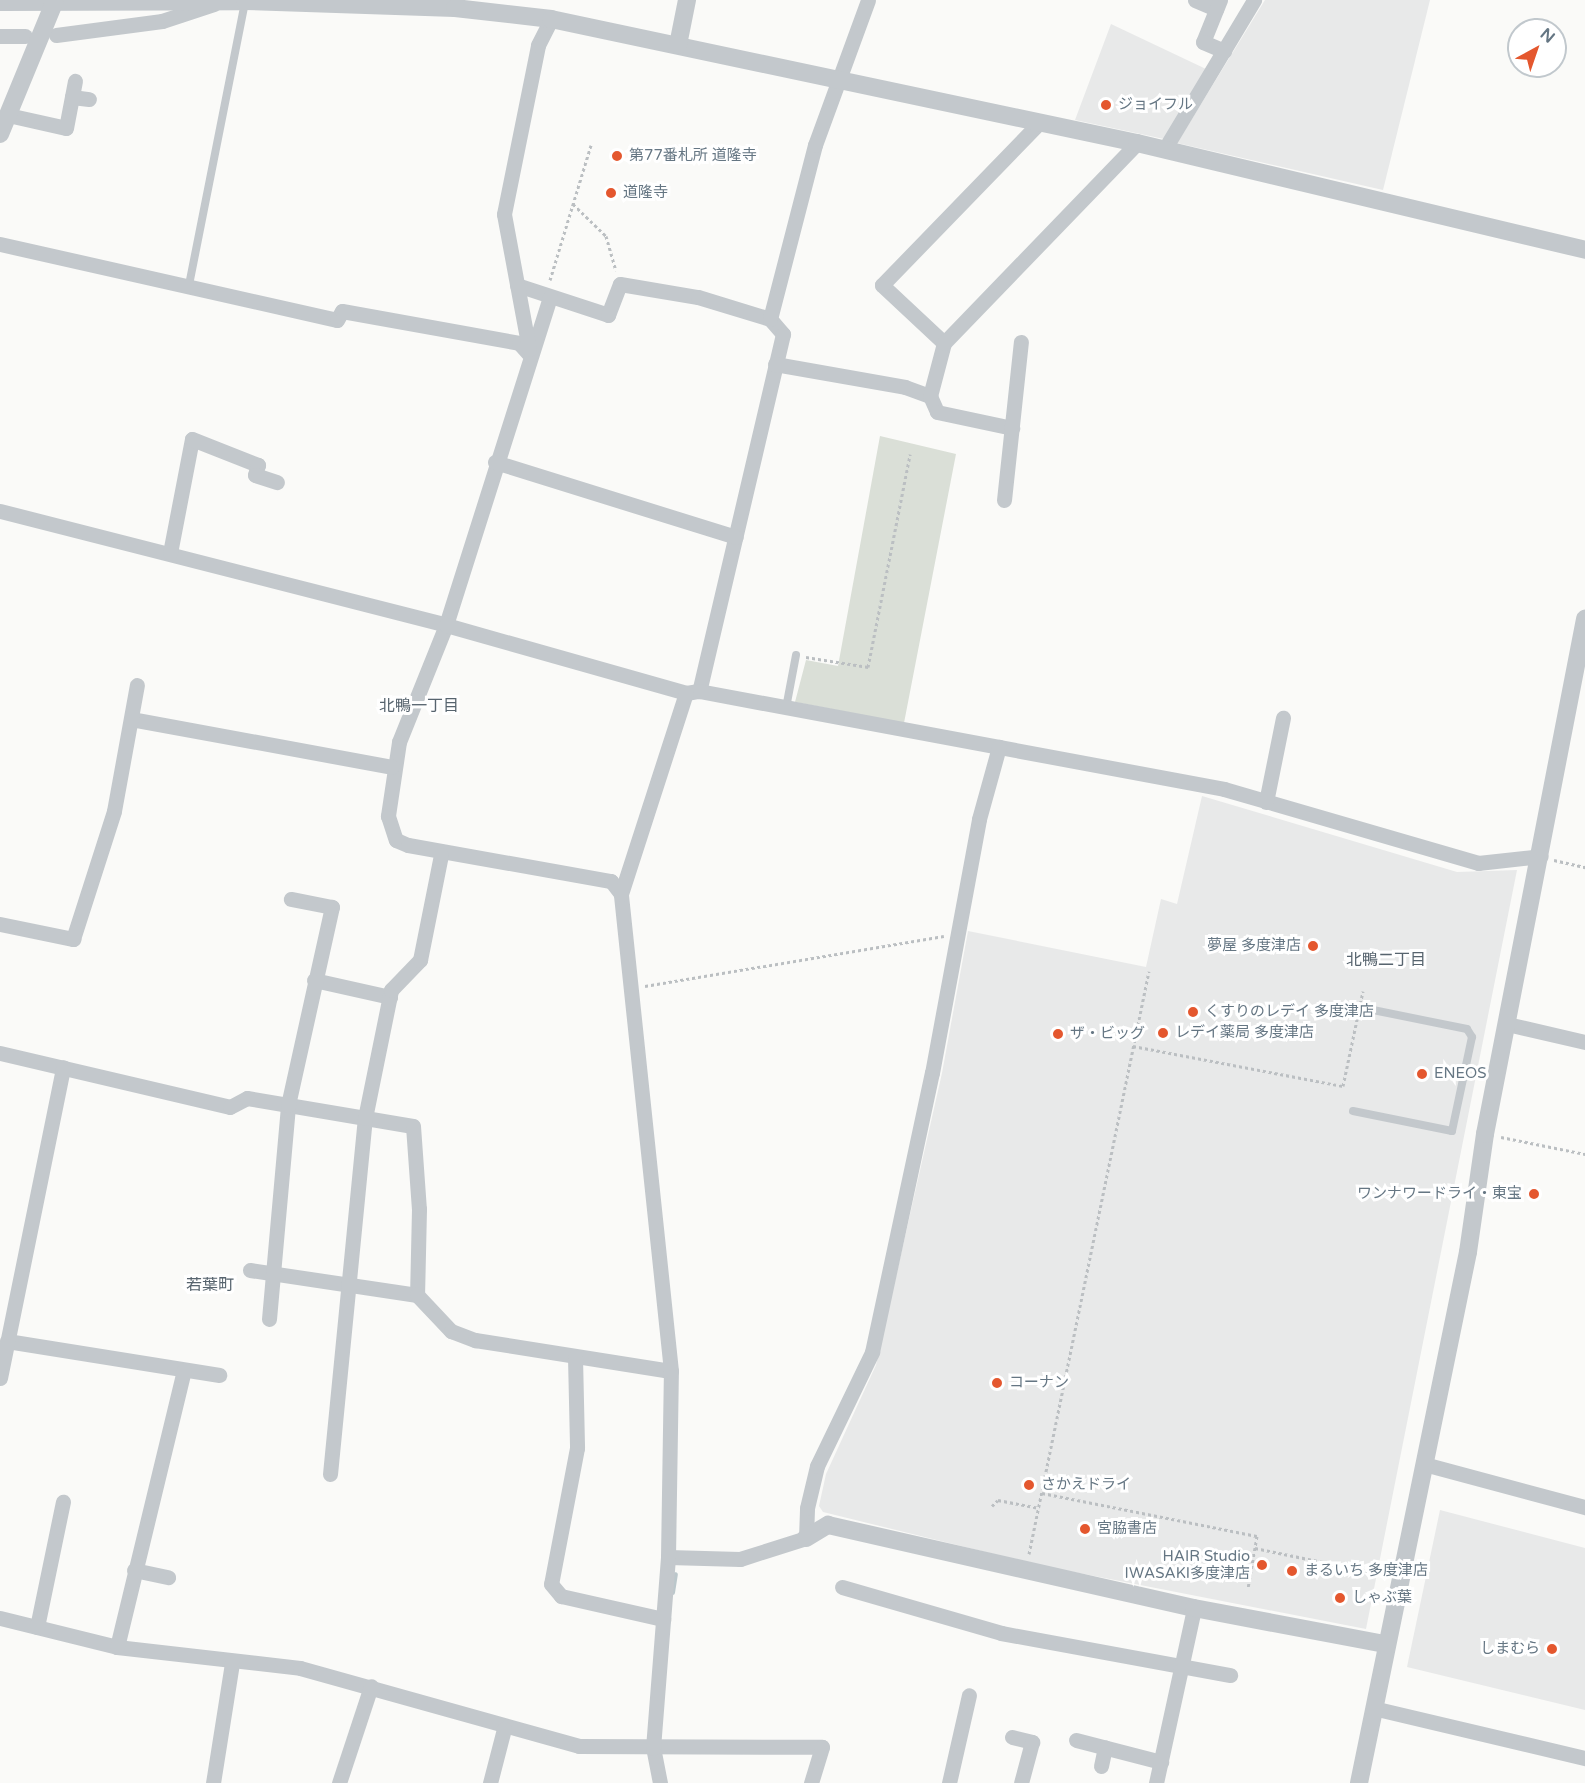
<!DOCTYPE html>
<html>
<head>
<meta charset="utf-8">
<style>
	body { margin:0 }
	#map { position:relative; width:1585px; height:1783px; overflow:hidden; background:#fafaf8; font-family:"Varela Round","Noto Sans JP",sans-serif }
	div>[style] { position:absolute }
	.built>* { inset:0; background:#e8e9e9 }
	.green>* { inset:0; background:#dadfd7 }
	.stream>* { height:5px; margin:-2.5px; padding:0 2.5px; transform-origin:2.5px; border-radius:2.5px; background:#bbc7cb }
	.path>* { height:3px; margin-top:-1.5px; transform-origin:0; background:repeating-linear-gradient(90deg,#bbbfc2 0 3px,transparent 0 6px) }
	.service>* { height:8px; margin:-4px; padding:0 4px; transform-origin:4px; border-radius:4px; background:#c3c8cc }
	.minor>* { height:15px; margin:-7.5px; padding:0 7.5px; transform-origin:7.5px; border-radius:7.5px; background:#c3c8cc }
	.tertiary>* { height:18px; margin:-9px; padding:0 9px; transform-origin:9px; border-radius:9px; background:#c3c8cc }
	.dots>* { width:16px; height:16px; translate:-50% -50%; box-sizing:border-box; border:3px solid #fff; border-radius:50% }
	span { translate:-50% -50%; white-space:nowrap; text-align:center; line-height:1.15; -webkit-text-stroke:6px #fff; paint-order:stroke }
	.poi-label { font-size:15px; color:#657683 }
	.left { translate:0 -50%; text-align:left }
	.right { translate:-100% -50%; text-align:right }
	.neighbourhood-label { font-size:16px; color:#57646e }
	.north { position:absolute; left:1507px; top:18px; width:60px; height:60px; box-sizing:border-box; background:#fff; border:2px solid #c1c8cd; border-radius:50%; rotate:40deg; font-size:16px; font-weight:700; line-height:24px; text-align:center; color:#657683 }
	.north::after { content:''; display:block; margin:auto; width:21px; height:27px; background:#e4572e; clip-path:polygon(50% 0,100% 100%,50% 72%,0 100%) }
</style>
</head>
<body>
<div id="map">
	<div class="built">
		<i style="clip-path:polygon(1265px 0,1430px 0,1383px 190px,1177px 143px)"></i>
		<i style="clip-path:polygon(1111px 24px,1206px 69px,1164px 139px,1075px 120px)"></i>
		<i style="clip-path:polygon(1202px 796px,1457px 872px,1517px 870px,1366px 1629px,1038px 1565px,823px 1512px,819px 1506px,826px 1474px,876px 1365px,942px 1073px,968px 931px,1146px 967px,1161px 899px,1177px 904px)"></i>
		<i style="clip-path:polygon(1440px 1510px,1585px 1548px,1585px 1710px,1407px 1667px)"></i>
	</div>
	<div class="green">
		<i style="clip-path:polygon(880px 436px,956px 454px,904px 723px,795px 702px,806px 660px,838px 666px)"></i>
	</div>
	<div class="stream">
		<i style="left:672px;top:1592px;width:18px;rotate:-81deg"></i>
	</div>
	<div class="path">
		<i style="left:573px;top:204px;width:46px;rotate:44.1deg"></i>
		<i style="left:606px;top:236px;width:36px;rotate:74deg"></i>
		<i style="left:550px;top:280px;width:141px;rotate:-73.1deg"></i>
		<i style="left:806px;top:657px;width:63px;rotate:9.2deg"></i>
		<i style="left:868px;top:667px;width:217px;rotate:-78.8deg"></i>
		<i style="left:1554px;top:860px;width:32px;rotate:13deg"></i>
		<i style="left:645px;top:986px;width:303px;rotate:-9.5deg"></i>
		<i style="left:1133px;top:1046px;width:214px;rotate:10.8deg"></i>
		<i style="left:1343px;top:1086px;width:97px;rotate:-78.1deg"></i>
		<i style="left:1501px;top:1137px;width:86px;rotate:11.4deg"></i>
		<i style="left:1042px;top:1493px;width:219px;rotate:11.3deg"></i>
		<i style="left:1257px;top:1536px;width:53px;rotate:99.8deg"></i>
		<i style="left:992px;top:1506px;width:8px;rotate:-45deg"></i>
		<i style="left:998px;top:1500px;width:42px;rotate:11deg"></i>
		<i style="left:1255px;top:1548px;width:133px;rotate:11.7deg"></i>
		<i style="left:1029px;top:1554px;width:595px;rotate:-78.37deg"></i>
	</div>
	<div class="service">
		<i style="left:189px;top:285px;width:288px;rotate:-78.8deg"></i>
		<i style="left:786px;top:708px;width:54px;rotate:-79.3deg"></i>
		<i style="left:1353px;top:1111px;width:101px;rotate:11.4deg"></i>
		<i style="left:1452px;top:1131px;width:96px;rotate:-78deg"></i>
		<i style="left:1472px;top:1037px;width:9px;rotate:-122deg"></i>
		<i style="left:1467px;top:1029px;width:96px;rotate:-168.6deg"></i>
	</div>
	<div class="minor">
		<i style="left:1195px;top:0;width:23px;rotate:23deg"></i>
		<i style="left:1220px;top:0;width:45px;rotate:112deg"></i>
		<i style="left:1203px;top:42px;width:23px;rotate:23deg"></i>
		<i style="left:56px;top:35px;width:107px;rotate:-7.5deg"></i>
		<i style="left:162px;top:21px;width:55px;rotate:-18.1deg"></i>
		<i style="left:0;top:36px;width:25px"></i>
		<i style="left:72px;top:97px;width:17px;rotate:7deg"></i>
		<i style="left:8px;top:115px;width:59px;rotate:12.6deg"></i>
		<i style="left:66px;top:128px;width:48px;rotate:-79.2deg"></i>
		<i style="left:1164px;top:150px;width:175px;rotate:-59deg"></i>
		<i style="left:0;top:244px;width:345px;rotate:12.7deg"></i>
		<i style="left:337px;top:320px;width:10px;rotate:-61deg"></i>
		<i style="left:342px;top:311px;width:180px;rotate:10.2deg"></i>
		<i style="left:519px;top:343px;width:15px;rotate:48deg"></i>
		<i style="left:517px;top:285px;width:96px;rotate:18.2deg"></i>
		<i style="left:608px;top:315px;width:33px;rotate:-69deg"></i>
		<i style="left:620px;top:284px;width:79px;rotate:9.5deg"></i>
		<i style="left:698px;top:297px;width:75px;rotate:17deg"></i>
		<i style="left:770px;top:319px;width:20px;rotate:49deg"></i>
		<i style="left:783px;top:334px;width:367px;rotate:103.2deg"></i>
		<i style="left:550px;top:297px;width:344px;rotate:107.6deg"></i>
		<i style="left:446px;top:625px;width:126px;rotate:111.9deg"></i>
		<i style="left:399px;top:742px;width:75px;rotate:98.5deg"></i>
		<i style="left:388px;top:816px;width:25px;rotate:72deg"></i>
		<i style="left:396px;top:840px;width:13px;rotate:23deg"></i>
		<i style="left:408px;top:845px;width:206px;rotate:10.1deg"></i>
		<i style="left:611px;top:881px;width:16px;rotate:52deg"></i>
		<i style="left:770px;top:319px;width:180px;rotate:-75.5deg"></i>
		<i style="left:815px;top:145px;width:154px;rotate:-69.9deg"></i>
		<i style="left:944px;top:343px;width:85px;rotate:-136.9deg"></i>
		<i style="left:882px;top:285px;width:226px;rotate:-45.9deg"></i>
		<i style="left:529px;top:349px;width:137px;rotate:-100.5deg"></i>
		<i style="left:504px;top:214px;width:172px;rotate:-78.6deg"></i>
		<i style="left:538px;top:45px;width:29px;rotate:-63deg"></i>
		<i style="left:775px;top:364px;width:132px;rotate:10deg"></i>
		<i style="left:905px;top:387px;width:27px;rotate:20deg"></i>
		<i style="left:930px;top:396px;width:17px;rotate:66deg"></i>
		<i style="left:937px;top:412px;width:77px;rotate:12deg"></i>
		<i style="left:930px;top:396px;width:55px;rotate:-75.2deg"></i>
		<i style="left:944px;top:343px;width:278px;rotate:-46deg"></i>
		<i style="left:495px;top:462px;width:252px;rotate:17.3deg"></i>
		<i style="left:1004px;top:500px;width:159px;rotate:-83.9deg"></i>
		<i style="left:0;top:511px;width:460px;rotate:14.3deg"></i>
		<i style="left:446px;top:625px;width:249px;rotate:15.8deg"></i>
		<i style="left:686px;top:693px;width:13px;rotate:-9deg"></i>
		<i style="left:699px;top:691px;width:534px;rotate:10.57deg"></i>
		<i style="left:1224px;top:789px;width:265px;rotate:16.2deg"></i>
		<i style="left:1478px;top:863px;width:63px;rotate:-6.3deg"></i>
		<i style="left:170px;top:553px;width:116px;rotate:-79.1deg"></i>
		<i style="left:192px;top:439px;width:71px;rotate:21.5deg"></i>
		<i style="left:258px;top:465px;width:10px;rotate:107deg"></i>
		<i style="left:255px;top:475px;width:23px;rotate:18deg"></i>
		<i style="left:131px;top:719px;width:265px;rotate:10.4deg"></i>
		<i style="left:1266px;top:802px;width:86px;rotate:-78.6deg"></i>
		<i style="left:0;top:924px;width:75px;rotate:11.6deg"></i>
		<i style="left:73px;top:939px;width:134px;rotate:-72.2deg"></i>
		<i style="left:114px;top:811px;width:128px;rotate:-79.7deg"></i>
		<i style="left:314px;top:980px;width:78px;rotate:12.6deg"></i>
		<i style="left:1507px;top:1024px;width:80px;rotate:13deg"></i>
		<i style="left:0;top:1053px;width:236px;rotate:13.2deg"></i>
		<i style="left:230px;top:1107px;width:19px;rotate:-28deg"></i>
		<i style="left:247px;top:1098px;width:168px;rotate:9.6deg"></i>
		<i style="left:413px;top:1126px;width:83px;rotate:85.9deg"></i>
		<i style="left:419px;top:1209px;width:86px;rotate:91.3deg"></i>
		<i style="left:250px;top:1270px;width:169px;rotate:8.5deg"></i>
		<i style="left:417px;top:1295px;width:50px;rotate:46.6deg"></i>
		<i style="left:451px;top:1331px;width:26px;rotate:21deg"></i>
		<i style="left:475px;top:1340px;width:198px;rotate:9deg"></i>
		<i style="left:269px;top:1319px;width:215px;rotate:-84.9deg"></i>
		<i style="left:288px;top:1105px;width:203px;rotate:-77.5deg"></i>
		<i style="left:332px;top:907px;width:42px;rotate:-169deg"></i>
		<i style="left:7px;top:1341px;width:215px;rotate:9.1deg"></i>
		<i style="left:575px;top:1357px;width:91px;rotate:88.7deg"></i>
		<i style="left:577px;top:1448px;width:138px;rotate:100.8deg"></i>
		<i style="left:551px;top:1584px;width:16px;rotate:50deg"></i>
		<i style="left:561px;top:1596px;width:105px;rotate:12.7deg"></i>
		<i style="left:0;top:1378px;width:317px;rotate:-78.5deg"></i>
		<i style="left:1424px;top:1464px;width:167px;rotate:15deg"></i>
		<i style="left:330px;top:1474px;width:358px;rotate:-84.4deg"></i>
		<i style="left:365px;top:1118px;width:131px;rotate:-78.5deg"></i>
		<i style="left:391px;top:990px;width:42px;rotate:-46deg"></i>
		<i style="left:420px;top:960px;width:107px;rotate:-78.7deg"></i>
		<i style="left:668px;top:1557px;width:72px;rotate:1.6deg"></i>
		<i style="left:740px;top:1559px;width:69px;rotate:-17.7deg"></i>
		<i style="left:806px;top:1538px;width:30px;rotate:-88deg"></i>
		<i style="left:807px;top:1508px;width:43px;rotate:-76.6deg"></i>
		<i style="left:817px;top:1466px;width:127px;rotate:-64.2deg"></i>
		<i style="left:872px;top:1352px;width:285px;rotate:-77.9deg"></i>
		<i style="left:932px;top:1073px;width:258px;rotate:-79.5deg"></i>
		<i style="left:979px;top:819px;width:75px;rotate:-74.5deg"></i>
		<i style="left:134px;top:1570px;width:35px;rotate:12deg"></i>
		<i style="left:842px;top:1587px;width:166px;rotate:16.1deg"></i>
		<i style="left:1001px;top:1633px;width:233px;rotate:10.4deg"></i>
		<i style="left:0;top:1618px;width:121px;rotate:13.9deg"></i>
		<i style="left:117px;top:1647px;width:184px;rotate:6.5deg"></i>
		<i style="left:300px;top:1668px;width:290px;rotate:15.6deg"></i>
		<i style="left:579px;top:1746px;width:243px;rotate:0.2deg"></i>
		<i style="left:822px;top:1747px;width:38px;rotate:107deg"></i>
		<i style="left:37px;top:1627px;width:128px;rotate:-78.3deg"></i>
		<i style="left:117px;top:1647px;width:285px;rotate:-76.4deg"></i>
		<i style="left:1373px;top:1708px;width:218px;rotate:13.3deg"></i>
		<i style="left:1012px;top:1737px;width:21px;rotate:14deg"></i>
		<i style="left:1032px;top:1742px;width:42px;rotate:105deg"></i>
		<i style="left:1076px;top:1740px;width:88px;rotate:14.5deg"></i>
		<i style="left:1101px;top:1766px;width:19px;rotate:-78deg"></i>
		<i style="left:213px;top:1783px;width:121px;rotate:-81deg"></i>
		<i style="left:339px;top:1783px;width:102px;rotate:-71.7deg"></i>
		<i style="left:490px;top:1783px;width:56px;rotate:-75.5deg"></i>
		<i style="left:660px;top:1783px;width:36px;rotate:-101deg"></i>
		<i style="left:653px;top:1748px;width:192px;rotate:-85.5deg"></i>
		<i style="left:668px;top:1557px;width:186px;rotate:-89.1deg"></i>
		<i style="left:671px;top:1371px;width:480px;rotate:-96deg"></i>
		<i style="left:621px;top:894px;width:211px;rotate:-72.1deg"></i>
		<i style="left:949px;top:1783px;width:90px;rotate:-77.2deg"></i>
		<i style="left:1156px;top:1783px;width:179px;rotate:-77.7deg"></i>
	</div>
	<div class="tertiary">
		<i style="left:0;top:2px;width:245px;rotate:-0.2deg"></i>
		<i style="left:245px;top:1px;width:210px;rotate:1.9deg"></i>
		<i style="left:455px;top:8px;width:97px;rotate:6.5deg"></i>
		<i style="left:551px;top:19px;width:599px;rotate:11.95deg"></i>
		<i style="left:1137px;top:143px;width:461px;rotate:13.4deg"></i>
		<i style="left:678px;top:45px;width:46px;rotate:-78.7deg"></i>
		<i style="left:0;top:134px;width:142px;rotate:-67.6deg"></i>
		<i style="left:806px;top:1538px;width:26px;rotate:-31deg"></i>
		<i style="left:828px;top:1525px;width:375px;rotate:12.8deg"></i>
		<i style="left:1194px;top:1608px;width:194px;rotate:10.7deg"></i>
		<i style="left:1359px;top:1783px;width:542px;rotate:-78.4deg"></i>
		<i style="left:1468px;top:1252px;width:119px;rotate:-81.8deg"></i>
		<i style="left:1485px;top:1134px;width:525px;rotate:-79.01deg"></i>
	</div>
	<div class="dots">
		<i style="left:1106px;top:105px;background:#e4572e"></i>
		<i style="left:617px;top:156px;background:#e4572e"></i>
		<i style="left:611px;top:193px;background:#e4572e"></i>
		<i style="left:1313px;top:946px;background:#e4572e"></i>
		<i style="left:1193px;top:1012px;background:#e4572e"></i>
		<i style="left:1163px;top:1033px;background:#e4572e"></i>
		<i style="left:1058px;top:1034px;background:#e4572e"></i>
		<i style="left:1422px;top:1074px;background:#e4572e"></i>
		<i style="left:1534px;top:1194px;background:#e4572e"></i>
		<i style="left:997px;top:1383px;background:#e4572e"></i>
		<i style="left:1029px;top:1485px;background:#e4572e"></i>
		<i style="left:1085px;top:1529px;background:#e4572e"></i>
		<i style="left:1262px;top:1565px;background:#e4572e"></i>
		<i style="left:1292px;top:1571px;background:#e4572e"></i>
		<i style="left:1340px;top:1598px;background:#e4572e"></i>
		<i style="left:1552px;top:1649px;background:#e4572e"></i>
	</div>
	<div class="poi-label">
		<span class="left" style="left:1118px;top:105px">ジョイフル</span>
		<span class="left" style="left:629px;top:156px">第77番札所 道隆寺</span>
		<span class="left" style="left:623px;top:193px">道隆寺</span>
		<span class="right" style="left:1301px;top:946px">夢屋 多度津店</span>
		<span class="left" style="left:1205px;top:1012px">くすりのレデイ 多度津店</span>
		<span class="left" style="left:1175px;top:1033px">レデイ薬局 多度津店</span>
		<span class="left" style="left:1070px;top:1034px">ザ・ビッグ</span>
		<span class="left" style="left:1434px;top:1074px">ENEOS</span>
		<span class="right" style="left:1522px;top:1194px">ワンナワードライ・東宝</span>
		<span class="left" style="left:1009px;top:1383px">コーナン</span>
		<span class="left" style="left:1041px;top:1485px">さかえドライ</span>
		<span class="left" style="left:1097px;top:1529px">宮脇書店</span>
		<span class="right" style="left:1250px;top:1565px">HAIR Studio<br>IWASAKI多度津店</span>
		<span class="left" style="left:1304px;top:1571px">まるいち 多度津店</span>
		<span class="left" style="left:1352px;top:1598px">しゃぶ葉</span>
		<span class="right" style="left:1540px;top:1649px">しまむら</span>
	</div>
	<div class="neighbourhood-label">
		<span style="left:419px;top:706px">北鴨一丁目</span>
		<span style="left:1386px;top:960px">北鴨二丁目</span>
		<span style="left:210px;top:1285px">若葉町</span>
	</div>
	<div class="north">N</div>
</div>
</body>
</html>
